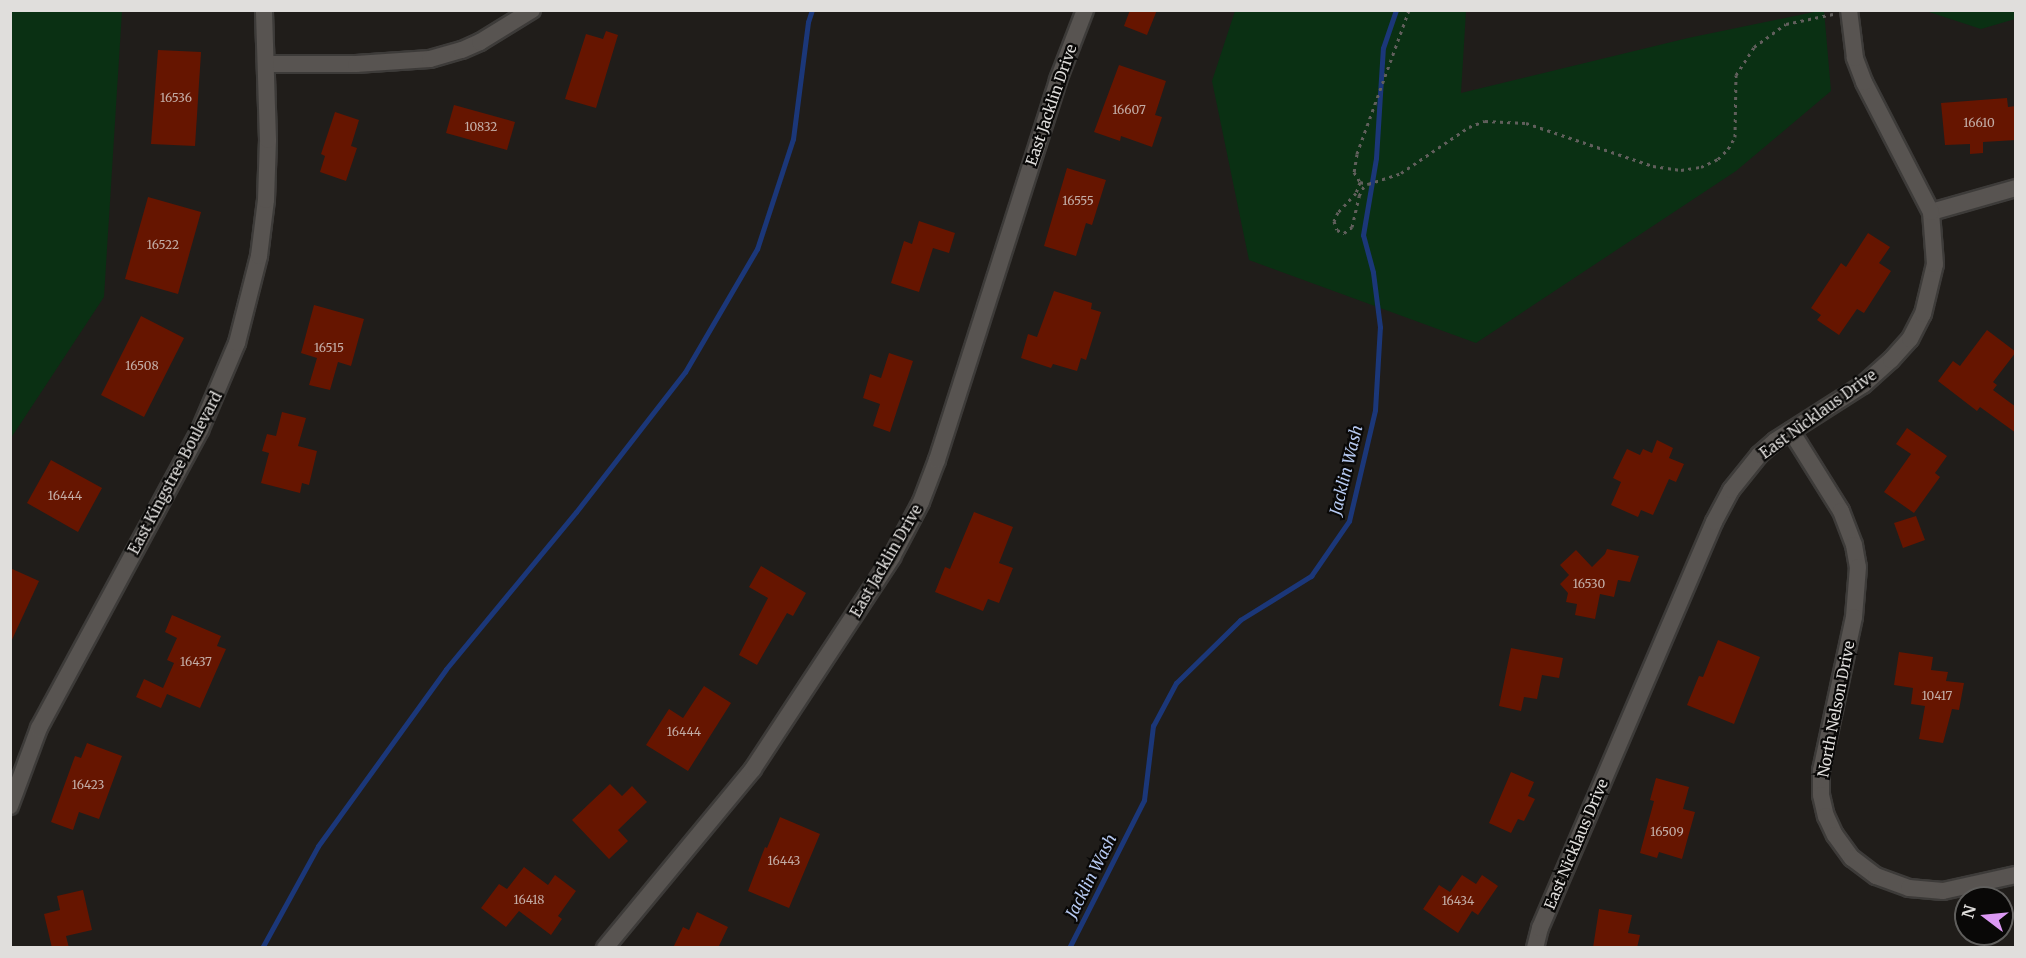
<!DOCTYPE html>
<html>
<head>
<meta charset="utf-8">
<style>
	body { margin:0 }
	#map { position:relative; width:2026px; height:958px; overflow:hidden; background:#201d1a; font-family:Merriweather,serif }
	div>[style] { position:absolute }
	.green>* { inset:0; background:#0a3013 }
	.stream>* { height:5px; margin:-2.5px; padding:0 2.5px; transform-origin:2.5px; border-radius:2.5px; background:#1b3779 }
	.building>* { inset:0; background:#661500 }
	.path>* { height:3px; margin-top:-1.5px; transform-origin:0; background:repeating-linear-gradient(90deg,#615f5c 0 3px,transparent 0 7.5px) }
	.roads { filter:drop-shadow(2px 0 #3d3b39) drop-shadow(-2px 0 #3d3b39) drop-shadow(0 2px #3d3b39) drop-shadow(0 -2px #3d3b39) }
	.minor>* { height:16px; margin:-8px; padding:0 8px; transform-origin:8px; border-radius:8px; background:#585451 }
	span { translate:-50% -50%; white-space:nowrap; text-align:center; line-height:1.15; -webkit-text-stroke:4.5px #090807; paint-order:stroke }
	.number-label { font-size:12px; color:#c2aca5 }
	.number-label span { -webkit-text-stroke-width:0 }
	.street-label { font-size:15px; color:#e0dedc }
	.water-label { font-size:16px; color:#b6c9f1; font-style:italic }
	.frame { position:absolute; inset:0; border:12px solid #e0dedc; pointer-events:none }
	.north { position:absolute; left:1954px; top:886px; width:60px; height:60px; box-sizing:border-box; background:#090807; border:2px solid #5f5e5c; border-radius:50%; rotate:286deg; font-size:16px; font-weight:700; line-height:24px; text-align:center; color:#e0dedc }
	.north::after { content:''; display:block; margin:auto; width:21px; height:27px; background:#dc99f4; clip-path:polygon(50% 0,100% 100%,50% 72%,0 100%) }
</style>
</head>
<body>
<div id="map">
	<div class="green">
		<i style="clip-path:polygon(11px 10px,122px 11px,104px 297px,11px 438px)"></i>
		<i style="clip-path:polygon(1824px 10px,1831px 91px,1736px 171px,1476px 343px,1249px 260px,1212px 81px,1235px 11px,1466px 11px,1461px 93px,1688px 38px)"></i>
		<i style="clip-path:polygon(1926px 11px,2015px 11px,2015px 19px,1981px 29px)"></i>
	</div>
	<div class="stream">
		<i style="left:262px;top:948px;width:116px;rotate:-61.2deg"></i>
		<i style="left:318px;top:846px;width:218px;rotate:-54.1deg"></i>
		<i style="left:446px;top:669px;width:204px;rotate:-50.4deg"></i>
		<i style="left:576px;top:512px;width:177px;rotate:-52.1deg"></i>
		<i style="left:685px;top:372px;width:143px;rotate:-59.7deg"></i>
		<i style="left:757px;top:249px;width:116px;rotate:-71.9deg"></i>
		<i style="left:793px;top:139px;width:118px;rotate:-82.7deg"></i>
		<i style="left:808px;top:22px;width:13px;rotate:-72deg"></i>
		<i style="left:1069px;top:948px;width:166px;rotate:-63.1deg"></i>
		<i style="left:1144px;top:800px;width:75px;rotate:-83.1deg"></i>
		<i style="left:1153px;top:726px;width:49px;rotate:-61.9deg"></i>
		<i style="left:1176px;top:683px;width:90px;rotate:-44.5deg"></i>
		<i style="left:1240px;top:620px;width:84px;rotate:-31.8deg"></i>
		<i style="left:1311px;top:576px;width:67px;rotate:-55.4deg"></i>
		<i style="left:1349px;top:521px;width:114px;rotate:-76.8deg"></i>
		<i style="left:1375px;top:410px;width:83px;rotate:-86.6deg"></i>
		<i style="left:1380px;top:327px;width:55px;rotate:-97.3deg"></i>
		<i style="left:1373px;top:272px;width:38px;rotate:-105deg"></i>
		<i style="left:1363px;top:235px;width:78px;rotate:-80.4deg"></i>
		<i style="left:1376px;top:158px;width:110px;rotate:-86.4deg"></i>
		<i style="left:1383px;top:48px;width:40px;rotate:-71.1deg"></i>
	</div>
	<div class="building">
		<i style="clip-path:polygon(1130px 10px,1157px 10px,1147px 35px,1124px 26px)"></i>
		<i style="clip-path:polygon(606px 31px,618px 35px,596px 108px,565px 99px,586px 34px,603px 39px)"></i>
		<i style="clip-path:polygon(158px 50px,201px 52px,195px 146px,151px 144px)"></i>
		<i style="clip-path:polygon(1119px 65px,1166px 81px,1155px 115px,1162px 117px,1152px 147px,1121px 136px,1120px 141px,1094px 132px)"></i>
		<i style="clip-path:polygon(2007px 98px,2008px 107px,2016px 106px,2016px 140px,1983px 142px,1983px 153px,1970px 154px,1970px 144px,1945px 145px,1941px 103px)"></i>
		<i style="clip-path:polygon(454px 105px,515px 122px,507px 150px,446px 133px)"></i>
		<i style="clip-path:polygon(335px 112px,359px 120px,351px 146px,357px 148px,346px 181px,320px 172px,325px 156px,321px 154px)"></i>
		<i style="clip-path:polygon(1067px 168px,1106px 180px,1092px 225px,1086px 223px,1076px 256px,1044px 246px)"></i>
		<i style="clip-path:polygon(148px 197px,201px 212px,178px 294px,125px 279px)"></i>
		<i style="clip-path:polygon(919px 221px,955px 233px,949px 253px,933px 248px,919px 292px,891px 283px,904px 241px,912px 244px)"></i>
		<i style="clip-path:polygon(1868px 233px,1890px 247px,1879px 263px,1891px 271px,1864px 313px,1857px 309px,1839px 335px,1817px 320px,1821px 315px,1811px 308px,1841px 263px,1846px 267px)"></i>
		<i style="clip-path:polygon(1054px 291px,1092px 303px,1091px 309px,1101px 312px,1086px 360px,1081px 358px,1077px 371px,1053px 364px,1051px 368px,1021px 358px,1028px 334px,1037px 337px)"></i>
		<i style="clip-path:polygon(314px 305px,364px 319px,351px 366px,338px 362px,330px 390px,309px 385px,317px 358px,301px 353px)"></i>
		<i style="clip-path:polygon(141px 316px,184px 338px,144px 417px,101px 395px)"></i>
		<i style="clip-path:polygon(1987px 330px,2016px 352px,1993px 382px,1997px 385px,1993px 390px,2016px 407px,2016px 433px,1980px 407px,1977px 411px,1938px 381px,1953px 361px,1960px 366px)"></i>
		<i style="clip-path:polygon(889px 353px,913px 361px,890px 432px,873px 426px,880px 404px,863px 398px,870px 374px,881px 378px)"></i>
		<i style="clip-path:polygon(282px 412px,306px 418px,298px 446px,317px 451px,309px 485px,302px 483px,300px 493px,261px 483px,269px 453px,262px 451px,267px 434px,276px 436px)"></i>
		<i style="clip-path:polygon(1907px 428px,1947px 456px,1935px 473px,1940px 477px,1914px 513px,1884px 492px,1911px 454px,1896px 444px)"></i>
		<i style="clip-path:polygon(1657px 440px,1673px 448px,1669px 458px,1684px 464px,1676px 482px,1669px 479px,1653px 515px,1641px 510px,1638px 517px,1611px 505px,1621px 482px,1613px 478px,1627px 449px,1640px 455px,1643px 449px,1652px 453px)"></i>
		<i style="clip-path:polygon(51px 460px,102px 488px,78px 532px,27px 503px)"></i>
		<i style="clip-path:polygon(974px 512px,1013px 527px,999px 563px,1013px 568px,999px 603px,988px 599px,983px 611px,935px 592px,945px 567px,950px 569px)"></i>
		<i style="clip-path:polygon(1916px 516px,1925px 540px,1903px 548px,1894px 523px)"></i>
		<i style="clip-path:polygon(1607px 549px,1639px 556px,1630px 582px,1618px 580px,1614px 597px,1600px 594px,1595px 619px,1575px 615px,1577px 604px,1566px 602px,1568px 593px,1560px 584px,1569px 575px,1560px 565px,1576px 550px,1592px 567px,1605px 554px)"></i>
		<i style="clip-path:polygon(761px 566px,806px 593px,793px 616px,787px 613px,757px 665px,739px 655px,768px 598px,749px 587px)"></i>
		<i style="clip-path:polygon(10px 568px,39px 581px,10px 644px)"></i>
		<i style="clip-path:polygon(172px 615px,221px 636px,217px 646px,226px 649px,200px 708px,167px 694px,161px 708px,136px 697px,144px 679px,163px 688px,174px 663px,167px 660px,177px 638px,165px 632px)"></i>
		<i style="clip-path:polygon(1718px 640px,1760px 657px,1734px 724px,1687px 705px,1699px 676px,1703px 677px)"></i>
		<i style="clip-path:polygon(1511px 648px,1563px 658px,1559px 678px,1542px 675px,1537px 699px,1524px 697px,1521px 711px,1499px 706px)"></i>
		<i style="clip-path:polygon(1899px 652px,1933px 657px,1931px 670px,1948px 672px,1946px 681px,1964px 683px,1959px 710px,1952px 709px,1943px 743px,1919px 739px,1925px 706px,1911px 704px,1913px 688px,1894px 685px)"></i>
		<i style="clip-path:polygon(704px 686px,731px 703px,688px 771px,646px 745px,669px 709px,683px 718px)"></i>
		<i style="clip-path:polygon(87px 743px,122px 756px,99px 819px,79px 812px,73px 830px,51px 822px,75px 756px,81px 758px)"></i>
		<i style="clip-path:polygon(1511px 772px,1534px 782px,1528px 796px,1535px 799px,1524px 821px,1518px 819px,1511px 833px,1489px 823px)"></i>
		<i style="clip-path:polygon(1656px 778px,1689px 787px,1683px 809px,1695px 812px,1682px 859px,1659px 852px,1657px 858px,1640px 853px,1654px 801px,1650px 800px)"></i>
		<i style="clip-path:polygon(610px 784px,622px 796px,632px 786px,647px 802px,618px 830px,628px 841px,609px 859px,572px 820px)"></i>
		<i style="clip-path:polygon(780px 817px,820px 834px,789px 908px,748px 891px,765px 847px,767px 848px)"></i>
		<i style="clip-path:polygon(524px 867px,548px 885px,555px 875px,576px 891px,558px 916px,562px 919px,551px 935px,519px 911px,506px 927px,481px 908px,499px 884px,507px 889px)"></i>
		<i style="clip-path:polygon(1462px 875px,1476px 884px,1482px 875px,1498px 886px,1478px 915px,1472px 911px,1458px 933px,1423px 909px,1439px 885px,1450px 892px)"></i>
		<i style="clip-path:polygon(83px 890px,92px 930px,66px 936px,69px 948px,52px 948px,44px 914px,60px 910px,57px 896px)"></i>
		<i style="clip-path:polygon(1599px 909px,1632px 915px,1628px 933px,1640px 935px,1637px 948px,1593px 948px)"></i>
		<i style="clip-path:polygon(697px 912px,728px 927px,718px 948px,673px 948px,683px 927px,689px 930px)"></i>
	</div>
	<div class="path">
		<i style="left:1409px;top:10px;width:153px;rotate:109.9deg"></i>
		<i style="left:1357px;top:154px;width:18px;rotate:99deg"></i>
		<i style="left:1354px;top:172px;width:12px;rotate:59deg"></i>
		<i style="left:1360px;top:182px;width:8px;rotate:14deg"></i>
		<i style="left:1368px;top:184px;width:35px;rotate:-18deg"></i>
		<i style="left:1401px;top:173px;width:82px;rotate:-34.1deg"></i>
		<i style="left:1469px;top:127px;width:17px;rotate:-21deg"></i>
		<i style="left:1485px;top:121px;width:41px;rotate:2.8deg"></i>
		<i style="left:1526px;top:123px;width:134px;rotate:18.7deg"></i>
		<i style="left:1653px;top:166px;width:28px;rotate:8deg"></i>
		<i style="left:1681px;top:170px;width:20px;rotate:-9deg"></i>
		<i style="left:1701px;top:167px;width:19px;rotate:-25deg"></i>
		<i style="left:1718px;top:159px;width:14px;rotate:-45deg"></i>
		<i style="left:1728px;top:149px;width:14px;rotate:-60deg"></i>
		<i style="left:1735px;top:137px;width:62px;rotate:-89.1deg"></i>
		<i style="left:1736px;top:75px;width:33px;rotate:-57deg"></i>
		<i style="left:1754px;top:47px;width:39px;rotate:-36deg"></i>
		<i style="left:1786px;top:24px;width:48px;rotate:-12deg"></i>
		<i style="left:1360px;top:182px;width:12px;rotate:110deg"></i>
		<i style="left:1356px;top:193px;width:26px;rotate:133deg"></i>
		<i style="left:1338px;top:212px;width:10px;rotate:114deg"></i>
		<i style="left:1334px;top:221px;width:9px;rotate:72deg"></i>
		<i style="left:1337px;top:230px;width:8px;rotate:23deg"></i>
		<i style="left:1344px;top:233px;width:10px;rotate:-37deg"></i>
		<i style="left:1352px;top:227px;width:32px;rotate:-77deg"></i>
		<i style="left:1359px;top:196px;width:13px;rotate:-63deg"></i>
	</div>
	<div class="roads">
		<div class="minor">
			<i style="left:266px;top:64px;width:90px"></i>
			<i style="left:356px;top:64px;width:74px;rotate:-3.9deg"></i>
			<i style="left:430px;top:59px;width:33px;rotate:-16deg"></i>
			<i style="left:462px;top:50px;width:20px;rotate:-24deg"></i>
			<i style="left:480px;top:42px;width:61px;rotate:-31.6deg"></i>
			<i style="left:1931px;top:212px;width:88px;rotate:-15.8deg"></i>
			<i style="left:1791px;top:431px;width:94px;rotate:58deg"></i>
			<i style="left:1841px;top:511px;width:36px;rotate:69deg"></i>
			<i style="left:1854px;top:545px;width:22px;rotate:80deg"></i>
			<i style="left:1858px;top:567px;width:50px;rotate:94.6deg"></i>
			<i style="left:1854px;top:617px;width:157px;rotate:102.1deg"></i>
			<i style="left:1821px;top:771px;width:24px;rotate:90deg"></i>
			<i style="left:1821px;top:795px;width:22px;rotate:77deg"></i>
			<i style="left:1826px;top:816px;width:21px;rotate:65deg"></i>
			<i style="left:1835px;top:835px;width:29px;rotate:54deg"></i>
			<i style="left:1852px;top:858px;width:30px;rotate:37deg"></i>
			<i style="left:1876px;top:876px;width:35px;rotate:20deg"></i>
			<i style="left:1909px;top:888px;width:34px;rotate:5deg"></i>
			<i style="left:1943px;top:891px;width:75px;rotate:-12.4deg"></i>
			<i style="left:10px;top:806px;width:83px;rotate:-69.6deg"></i>
			<i style="left:39px;top:728px;width:339px;rotate:-61.6deg"></i>
			<i style="left:200px;top:430px;width:95px;rotate:-67deg"></i>
			<i style="left:237px;top:343px;width:90px;rotate:-75.8deg"></i>
			<i style="left:259px;top:256px;width:56px;rotate:-82.9deg"></i>
			<i style="left:266px;top:200px;width:60px;rotate:-88.1deg"></i>
			<i style="left:268px;top:140px;width:130px;rotate:-91.8deg"></i>
			<i style="left:605px;top:948px;width:232px;rotate:-50.4deg"></i>
			<i style="left:753px;top:769px;width:254px;rotate:-56.7deg"></i>
			<i style="left:892px;top:557px;width:62px;rotate:-62.2deg"></i>
			<i style="left:921px;top:502px;width:45px;rotate:-69.1deg"></i>
			<i style="left:937px;top:460px;width:399px;rotate:-72.3deg"></i>
			<i style="left:1058px;top:80px;width:75px;rotate:-68.9deg"></i>
			<i style="left:1535px;top:948px;width:21px;rotate:-76deg"></i>
			<i style="left:1540px;top:928px;width:442px;rotate:-66.8deg"></i>
			<i style="left:1714px;top:522px;width:36px;rotate:-62deg"></i>
			<i style="left:1731px;top:490px;width:45px;rotate:-51.3deg"></i>
			<i style="left:1759px;top:455px;width:21px;rotate:-41deg"></i>
			<i style="left:1775px;top:441px;width:104px;rotate:-32.5deg"></i>
			<i style="left:1863px;top:385px;width:38px;rotate:-42deg"></i>
			<i style="left:1891px;top:360px;width:28px;rotate:-48deg"></i>
			<i style="left:1910px;top:339px;width:28px;rotate:-63deg"></i>
			<i style="left:1923px;top:314px;width:51px;rotate:-76.5deg"></i>
			<i style="left:1935px;top:264px;width:52px;rotate:-94.4deg"></i>
			<i style="left:1931px;top:212px;width:146px;rotate:-117.3deg"></i>
			<i style="left:1864px;top:82px;width:26px;rotate:-111deg"></i>
			<i style="left:1855px;top:58px;width:48px;rotate:-97.1deg"></i>
		</div>
	</div>
	<div class="number-label">
		<span style="left:176px;top:98px">16536</span>
		<span style="left:1129px;top:110px">16607</span>
		<span style="left:1979px;top:123px">16610</span>
		<span style="left:481px;top:127px">10832</span>
		<span style="left:1078px;top:201px">16555</span>
		<span style="left:163px;top:245px">16522</span>
		<span style="left:329px;top:348px">16515</span>
		<span style="left:142px;top:366px">16508</span>
		<span style="left:65px;top:496px">16444</span>
		<span style="left:1589px;top:584px">16530</span>
		<span style="left:196px;top:662px">16437</span>
		<span style="left:1937px;top:696px">10417</span>
		<span style="left:684px;top:732px">16444</span>
		<span style="left:88px;top:785px">16423</span>
		<span style="left:1667px;top:832px">16509</span>
		<span style="left:784px;top:861px">16443</span>
		<span style="left:529px;top:900px">16418</span>
		<span style="left:1458px;top:901px">16434</span>
	</div>
	<div class="street-label">
		<span style="left:1051px;top:105px;rotate:-71deg">East Jacklin Drive</span>
		<span style="left:1818px;top:414px;rotate:-36deg">East Nicklaus Drive</span>
		<span style="left:175px;top:473px;rotate:-62deg">East Kingstree Boulevard</span>
		<span style="left:886px;top:561px;rotate:-60deg">East Jacklin Drive</span>
		<span style="left:1836px;top:709px;rotate:-79deg">North Nelson Drive</span>
		<span style="left:1576px;top:844px;rotate:-67deg">East Nicklaus Drive</span>
	</div>
	<div class="water-label">
		<span style="left:1346px;top:470px;rotate:-76deg">Jacklin Wash</span>
		<span style="left:1091px;top:876px;rotate:-63deg">Jacklin Wash</span>
	</div>
	<div class="frame"></div>
	<div class="north">N</div>
</div>
</body>
</html>
